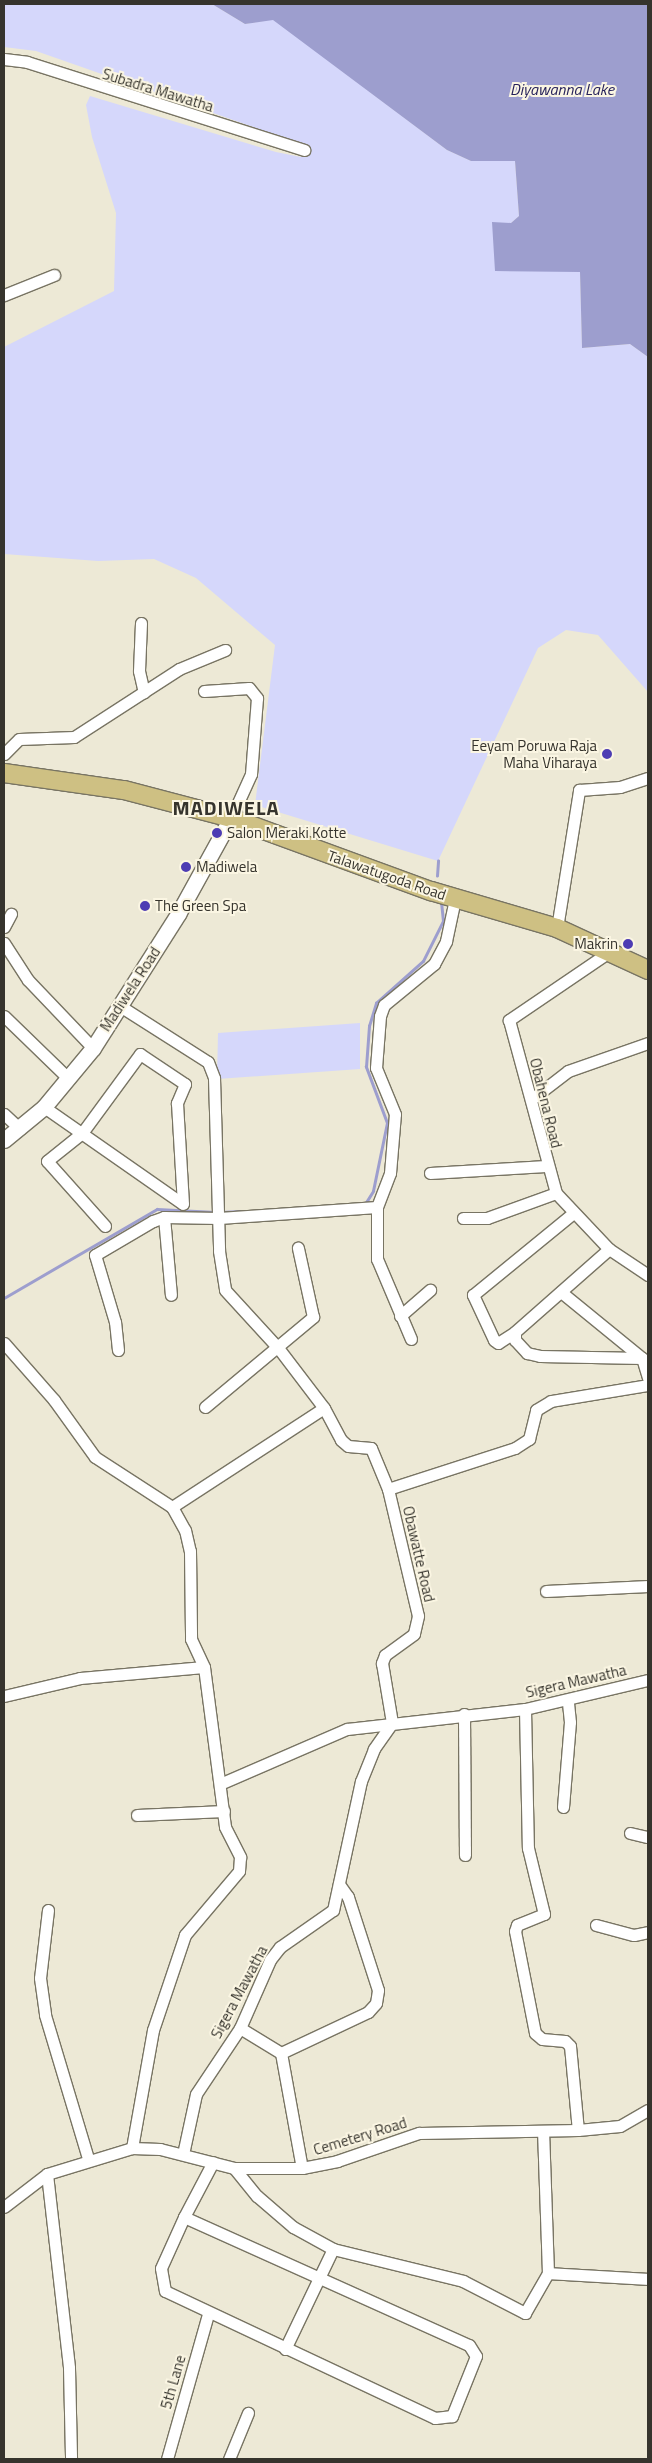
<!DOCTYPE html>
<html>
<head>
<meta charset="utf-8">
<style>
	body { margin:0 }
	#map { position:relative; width:652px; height:2463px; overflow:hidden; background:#ede9d6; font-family:"Titillium Web",sans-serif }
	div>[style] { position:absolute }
	.green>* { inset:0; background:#d5d7fb }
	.water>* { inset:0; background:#9d9ece }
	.stream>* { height:2.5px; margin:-1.25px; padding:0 1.25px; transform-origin:1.25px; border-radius:1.25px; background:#9d9ece }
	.roads { filter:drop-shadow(1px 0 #787463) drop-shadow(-1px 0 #787463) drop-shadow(0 1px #787463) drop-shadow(0 -1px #787463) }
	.minor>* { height:11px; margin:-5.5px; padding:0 5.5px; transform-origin:5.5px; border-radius:5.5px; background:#fff }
	.secondary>* { height:15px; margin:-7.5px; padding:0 7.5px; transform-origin:7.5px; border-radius:7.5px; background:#fff }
	.primary>* { height:18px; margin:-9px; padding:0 9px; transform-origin:9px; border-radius:9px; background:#cec083 }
	.dots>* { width:14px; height:14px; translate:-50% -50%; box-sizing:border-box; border:2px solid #fbf6e3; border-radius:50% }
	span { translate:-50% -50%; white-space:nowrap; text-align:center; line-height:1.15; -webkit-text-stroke:4px #fbf6e3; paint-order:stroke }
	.street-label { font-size:15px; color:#36342d }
	.poi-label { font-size:15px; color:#36342d }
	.right { translate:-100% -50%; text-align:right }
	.left { translate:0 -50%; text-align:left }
	.water-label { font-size:16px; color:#26215a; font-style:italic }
	.district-label { font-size:20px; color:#36342d; font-weight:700; letter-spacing:1px }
	.frame { position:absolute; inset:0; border:5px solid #36342d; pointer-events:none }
</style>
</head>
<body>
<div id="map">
	<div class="green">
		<i style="clip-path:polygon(4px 4px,212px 4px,245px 24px,273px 19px,447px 150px,471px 161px,515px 161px,519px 216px,511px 223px,580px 272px,582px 348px,630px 344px,648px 357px,648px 692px,598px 635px,566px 630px,538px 648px,438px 861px,255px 805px,275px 645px,196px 578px,154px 559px,98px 561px,4px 554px,4px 347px,114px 291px,116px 213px,92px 137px,86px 105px,90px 96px,276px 152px,301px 157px,307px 154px,307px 146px,36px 51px,4px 47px)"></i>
		<i style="clip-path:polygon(360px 1023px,360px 1069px,217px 1079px,218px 1033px)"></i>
	</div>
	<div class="water">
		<i style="clip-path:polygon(212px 4px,648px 4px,648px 357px,630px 344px,582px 348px,580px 272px,495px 271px,492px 222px,511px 223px,519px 216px,515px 161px,471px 161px,447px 150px,273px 20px,245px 24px)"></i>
	</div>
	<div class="stream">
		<i style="left:437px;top:876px;width:15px;rotate:-86deg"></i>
		<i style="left:365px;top:1204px;width:15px;rotate:-58deg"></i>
		<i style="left:373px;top:1191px;width:69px;rotate:-78.4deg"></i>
		<i style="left:387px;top:1123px;width:60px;rotate:-110.6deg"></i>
		<i style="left:366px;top:1067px;width:41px;rotate:-85.8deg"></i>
		<i style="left:369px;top:1026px;width:24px;rotate:-73deg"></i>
		<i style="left:376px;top:1003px;width:63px;rotate:-41.8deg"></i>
		<i style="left:423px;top:961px;width:45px;rotate:-63.4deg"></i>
		<i style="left:443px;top:921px;width:19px;rotate:-96deg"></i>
		<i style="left:221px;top:1212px;width:19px;rotate:-3deg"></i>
		<i style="left:4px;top:1298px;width:177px;rotate:-30.2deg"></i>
		<i style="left:157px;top:1209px;width:58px;rotate:3deg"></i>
	</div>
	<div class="roads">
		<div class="minor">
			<i style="left:4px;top:59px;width:23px;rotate:7deg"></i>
			<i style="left:27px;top:62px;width:291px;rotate:17.6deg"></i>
			<i style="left:4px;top:295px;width:54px;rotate:-21.8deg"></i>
			<i style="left:141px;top:623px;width:48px;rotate:92.4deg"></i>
			<i style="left:139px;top:671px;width:22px;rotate:77deg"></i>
			<i style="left:204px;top:691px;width:45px;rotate:-3.8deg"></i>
			<i style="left:249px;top:688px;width:13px;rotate:51deg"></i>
			<i style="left:257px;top:698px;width:76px;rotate:94.5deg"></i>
			<i style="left:251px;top:774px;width:48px;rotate:114.4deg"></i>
			<i style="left:4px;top:754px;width:21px;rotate:-45deg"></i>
			<i style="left:19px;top:739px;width:55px;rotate:-2.1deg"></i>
			<i style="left:74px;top:737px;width:125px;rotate:-32.9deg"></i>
			<i style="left:179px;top:669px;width:50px;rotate:-22.4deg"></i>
			<i style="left:4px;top:927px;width:15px;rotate:-62deg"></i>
			<i style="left:557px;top:928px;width:140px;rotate:-80.9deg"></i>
			<i style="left:579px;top:790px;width:41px;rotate:-4.2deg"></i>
			<i style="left:620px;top:787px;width:29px;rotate:-18deg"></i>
			<i style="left:4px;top:943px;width:44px;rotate:57deg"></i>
			<i style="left:28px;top:980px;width:94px;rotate:46.3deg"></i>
			<i style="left:612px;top:950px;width:125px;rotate:145.8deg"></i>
			<i style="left:509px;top:1020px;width:179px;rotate:74.8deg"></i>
			<i style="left:556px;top:1193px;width:77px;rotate:46.6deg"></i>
			<i style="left:609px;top:1249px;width:47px;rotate:33.7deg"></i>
			<i style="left:120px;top:1006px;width:104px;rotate:32.5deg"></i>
			<i style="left:208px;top:1062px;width:17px;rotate:69deg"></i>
			<i style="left:214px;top:1078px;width:173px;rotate:88.3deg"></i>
			<i style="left:219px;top:1251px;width:39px;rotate:81deg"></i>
			<i style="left:225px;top:1290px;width:80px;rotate:47.5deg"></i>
			<i style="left:279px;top:1349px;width:74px;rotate:52.7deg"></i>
			<i style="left:324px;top:1408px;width:36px;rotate:62deg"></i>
			<i style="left:341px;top:1440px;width:9px;rotate:41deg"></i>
			<i style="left:348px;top:1446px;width:23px;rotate:5deg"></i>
			<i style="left:371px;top:1448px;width:44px;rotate:67.5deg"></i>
			<i style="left:388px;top:1489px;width:130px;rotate:76.7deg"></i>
			<i style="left:418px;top:1616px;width:18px;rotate:103deg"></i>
			<i style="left:414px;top:1634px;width:36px;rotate:144deg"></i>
			<i style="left:385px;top:1655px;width:9px;rotate:111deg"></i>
			<i style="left:382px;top:1663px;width:61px;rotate:80.5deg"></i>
			<i style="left:392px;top:1723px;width:32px;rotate:125deg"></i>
			<i style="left:374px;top:1749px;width:35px;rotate:112deg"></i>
			<i style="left:361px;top:1781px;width:132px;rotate:102.2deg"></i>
			<i style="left:333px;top:1910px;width:65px;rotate:145.1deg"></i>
			<i style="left:280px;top:1947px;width:16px;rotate:128deg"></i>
			<i style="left:270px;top:1960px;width:74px;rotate:113.8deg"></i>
			<i style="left:240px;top:2028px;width:79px;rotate:123.7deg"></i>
			<i style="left:196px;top:2094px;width:61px;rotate:102.2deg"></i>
			<i style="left:4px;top:1016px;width:89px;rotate:44.1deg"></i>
			<i style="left:533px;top:1098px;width:44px;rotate:-37.6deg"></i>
			<i style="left:568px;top:1071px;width:85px;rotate:-19.3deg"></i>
			<i style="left:44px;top:1107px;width:169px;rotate:34.9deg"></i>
			<i style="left:4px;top:1114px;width:22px;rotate:43deg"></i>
			<i style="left:430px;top:1173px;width:116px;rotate:-3.5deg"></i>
			<i style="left:164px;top:1217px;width:78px;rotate:84.9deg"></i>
			<i style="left:463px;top:1218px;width:24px"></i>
			<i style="left:487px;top:1218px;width:73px;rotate:-19.9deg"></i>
			<i style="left:105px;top:1226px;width:87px;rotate:-131.7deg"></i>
			<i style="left:47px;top:1161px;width:45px;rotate:-38.7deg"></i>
			<i style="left:82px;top:1133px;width:98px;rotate:-53.7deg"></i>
			<i style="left:140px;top:1054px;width:54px;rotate:33.7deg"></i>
			<i style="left:185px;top:1084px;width:21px;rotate:113deg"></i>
			<i style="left:177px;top:1103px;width:101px;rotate:86.6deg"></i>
			<i style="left:609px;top:1249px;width:125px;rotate:138.6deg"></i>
			<i style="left:515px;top:1332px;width:8px;rotate:90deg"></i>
			<i style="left:515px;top:1340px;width:18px;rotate:47deg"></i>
			<i style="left:527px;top:1353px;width:13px;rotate:13deg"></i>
			<i style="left:540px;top:1356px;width:102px;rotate:1.1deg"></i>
			<i style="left:561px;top:1292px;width:104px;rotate:39.2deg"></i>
			<i style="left:642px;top:1358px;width:21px;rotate:73deg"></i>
			<i style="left:400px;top:1316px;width:40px;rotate:-41deg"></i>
			<i style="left:515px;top:1332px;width:20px;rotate:147deg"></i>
			<i style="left:498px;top:1343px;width:5px;rotate:-143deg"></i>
			<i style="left:494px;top:1340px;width:50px;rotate:-115deg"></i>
			<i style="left:473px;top:1295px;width:128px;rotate:-39.3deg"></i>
			<i style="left:411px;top:1339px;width:87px;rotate:-113deg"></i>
			<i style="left:377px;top:1259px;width:52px;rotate:-90deg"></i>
			<i style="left:377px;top:1207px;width:36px;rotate:-69deg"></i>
			<i style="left:390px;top:1173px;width:59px;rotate:-85.2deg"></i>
			<i style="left:395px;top:1114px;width:50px;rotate:-112.4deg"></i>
			<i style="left:376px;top:1068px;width:52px;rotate:-85.6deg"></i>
			<i style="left:380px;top:1016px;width:12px;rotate:-70deg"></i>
			<i style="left:384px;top:1005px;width:65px;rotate:-39.4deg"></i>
			<i style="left:434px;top:964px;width:26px;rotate:-62deg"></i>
			<i style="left:446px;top:941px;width:43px;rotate:-77.9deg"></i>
			<i style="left:4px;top:1343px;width:76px;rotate:48.7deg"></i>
			<i style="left:54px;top:1400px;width:70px;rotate:54.3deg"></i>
			<i style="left:95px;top:1457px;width:92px;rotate:33deg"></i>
			<i style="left:172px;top:1507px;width:26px;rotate:61deg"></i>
			<i style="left:185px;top:1530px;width:22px;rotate:77deg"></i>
			<i style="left:190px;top:1551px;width:88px;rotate:89.3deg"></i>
			<i style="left:191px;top:1639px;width:31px;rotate:65deg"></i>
			<i style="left:204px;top:1667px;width:161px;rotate:82.5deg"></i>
			<i style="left:225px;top:1827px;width:34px;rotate:63deg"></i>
			<i style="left:240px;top:1857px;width:14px;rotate:94deg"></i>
			<i style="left:239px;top:1871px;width:84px;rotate:130.2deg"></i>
			<i style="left:185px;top:1935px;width:100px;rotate:108.6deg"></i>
			<i style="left:153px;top:2030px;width:120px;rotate:100.1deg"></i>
			<i style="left:118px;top:1350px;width:28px;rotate:-96deg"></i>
			<i style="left:115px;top:1322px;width:70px;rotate:-106.6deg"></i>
			<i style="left:95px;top:1255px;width:67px;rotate:-30.4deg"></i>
			<i style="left:153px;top:1221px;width:12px;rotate:-20deg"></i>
			<i style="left:164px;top:1217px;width:55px;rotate:1deg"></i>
			<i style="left:219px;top:1218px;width:158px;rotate:-4deg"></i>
			<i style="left:205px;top:1407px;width:141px;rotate:-39.8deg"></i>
			<i style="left:313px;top:1317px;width:71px;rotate:-102.3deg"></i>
			<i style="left:388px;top:1489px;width:133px;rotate:-17.9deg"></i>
			<i style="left:515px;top:1448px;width:17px;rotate:-33deg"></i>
			<i style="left:529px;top:1439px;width:30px;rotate:-76deg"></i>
			<i style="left:536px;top:1410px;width:17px;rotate:-31deg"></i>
			<i style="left:551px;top:1401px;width:98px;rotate:-9.4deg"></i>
			<i style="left:172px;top:1507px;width:181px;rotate:-33.1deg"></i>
			<i style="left:546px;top:1591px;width:102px;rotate:-2.8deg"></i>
			<i style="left:4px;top:1696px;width:78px;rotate:-13.3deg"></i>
			<i style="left:80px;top:1678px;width:124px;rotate:-5.1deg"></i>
			<i style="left:525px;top:1709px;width:139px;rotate:88.8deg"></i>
			<i style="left:528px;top:1848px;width:68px;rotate:76.4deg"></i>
			<i style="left:544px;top:1914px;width:29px;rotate:158deg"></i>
			<i style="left:517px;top:1925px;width:6px;rotate:108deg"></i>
			<i style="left:515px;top:1931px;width:104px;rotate:78.9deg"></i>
			<i style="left:535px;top:2033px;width:9px;rotate:41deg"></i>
			<i style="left:542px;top:2039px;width:23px;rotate:5deg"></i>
			<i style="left:565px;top:2041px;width:7px;rotate:45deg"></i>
			<i style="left:570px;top:2046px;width:84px;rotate:84.6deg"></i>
			<i style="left:464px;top:1714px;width:141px;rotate:89.6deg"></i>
			<i style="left:222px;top:1783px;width:136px;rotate:-23.4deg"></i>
			<i style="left:347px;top:1729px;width:179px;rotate:-6.4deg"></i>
			<i style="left:525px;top:1709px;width:126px;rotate:-13.3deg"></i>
			<i style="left:563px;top:1807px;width:85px;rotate:-85.3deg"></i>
			<i style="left:570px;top:1722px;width:20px;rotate:-96deg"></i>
			<i style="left:137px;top:1815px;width:87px;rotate:-2.6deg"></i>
			<i style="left:630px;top:1833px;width:18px;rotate:13deg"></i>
			<i style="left:48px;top:1910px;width:68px;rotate:96.7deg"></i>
			<i style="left:40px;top:1978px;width:37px;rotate:82deg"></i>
			<i style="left:45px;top:2015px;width:149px;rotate:73.3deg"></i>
			<i style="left:596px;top:1925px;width:39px;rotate:15deg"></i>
			<i style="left:634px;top:1935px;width:14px;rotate:-12deg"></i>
			<i style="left:240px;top:2028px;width:48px;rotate:31.4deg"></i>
			<i style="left:281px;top:2053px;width:117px;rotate:79.7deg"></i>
			<i style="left:281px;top:2053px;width:96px;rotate:-25.2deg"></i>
			<i style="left:368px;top:2012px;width:12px;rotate:-48deg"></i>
			<i style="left:376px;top:2003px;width:13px;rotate:-81deg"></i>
			<i style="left:378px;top:1990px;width:98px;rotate:-107.9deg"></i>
			<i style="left:348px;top:1897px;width:16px;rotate:-125deg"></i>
			<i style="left:234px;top:2168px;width:36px;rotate:51deg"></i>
			<i style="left:257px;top:2196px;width:48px;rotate:40.7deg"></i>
			<i style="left:293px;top:2227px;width:46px;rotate:28.8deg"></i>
			<i style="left:333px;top:2249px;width:134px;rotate:13.8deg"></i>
			<i style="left:463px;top:2281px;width:70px;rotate:27.3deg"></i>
			<i style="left:525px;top:2313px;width:46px;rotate:-60.1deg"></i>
			<i style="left:548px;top:2273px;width:141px;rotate:-92deg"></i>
			<i style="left:47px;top:2174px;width:195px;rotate:83.5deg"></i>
			<i style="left:69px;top:2368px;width:91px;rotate:88.7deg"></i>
			<i style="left:4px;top:2207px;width:54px;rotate:-37.5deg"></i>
			<i style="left:47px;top:2174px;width:89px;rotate:-17deg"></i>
			<i style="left:132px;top:2148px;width:28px;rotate:2deg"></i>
			<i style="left:160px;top:2149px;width:76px;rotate:14.4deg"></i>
			<i style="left:234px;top:2168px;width:68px"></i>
			<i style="left:302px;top:2168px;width:36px;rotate:-11deg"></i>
			<i style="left:337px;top:2161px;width:87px;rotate:-18.9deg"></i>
			<i style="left:419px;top:2133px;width:159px;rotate:-1.1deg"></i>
			<i style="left:578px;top:2130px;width:42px;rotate:-5.4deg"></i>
			<i style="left:620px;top:2126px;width:32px;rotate:-30deg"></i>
			<i style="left:184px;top:2217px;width:312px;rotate:24.2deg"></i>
			<i style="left:469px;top:2345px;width:13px;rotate:58deg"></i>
			<i style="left:476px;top:2356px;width:65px;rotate:111.8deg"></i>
			<i style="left:452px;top:2416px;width:17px;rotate:173deg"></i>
			<i style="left:435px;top:2418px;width:298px;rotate:-154.8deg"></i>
			<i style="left:165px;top:2291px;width:23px;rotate:-100deg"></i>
			<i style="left:161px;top:2268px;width:56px;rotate:-65.7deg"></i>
			<i style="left:184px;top:2217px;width:62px;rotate:-62.2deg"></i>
			<i style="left:548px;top:2273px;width:100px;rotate:3.4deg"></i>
			<i style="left:285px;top:2349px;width:111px;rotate:-64.4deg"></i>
			<i style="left:167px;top:2459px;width:151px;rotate:-74.2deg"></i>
			<i style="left:229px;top:2459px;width:50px;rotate:-67.6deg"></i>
		</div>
		<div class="secondary">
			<i style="left:4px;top:1140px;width:52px;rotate:-39.5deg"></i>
			<i style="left:44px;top:1107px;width:77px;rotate:-50.3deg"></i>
			<i style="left:93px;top:1048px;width:159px;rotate:-57.6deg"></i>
			<i style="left:178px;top:914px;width:110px;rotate:-61.1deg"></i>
		</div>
		<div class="primary">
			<i style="left:4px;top:773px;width:121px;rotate:8.1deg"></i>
			<i style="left:124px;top:790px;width:111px;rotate:14.7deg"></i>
			<i style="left:231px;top:818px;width:213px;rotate:20.1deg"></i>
			<i style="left:431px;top:891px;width:131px;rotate:16.4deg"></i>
			<i style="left:557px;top:928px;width:100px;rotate:24.8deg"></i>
		</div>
	</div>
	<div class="dots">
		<i style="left:607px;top:754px;background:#4d3cb3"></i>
		<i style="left:217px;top:833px;background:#4d3cb3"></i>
		<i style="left:186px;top:867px;background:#4d3cb3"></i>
		<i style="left:145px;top:906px;background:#4d3cb3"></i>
		<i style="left:628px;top:944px;background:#4d3cb3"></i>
	</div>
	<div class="street-label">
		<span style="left:158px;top:90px;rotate:17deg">Subadra Mawatha</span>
		<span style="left:387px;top:875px;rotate:19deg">Talawatugoda Road</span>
		<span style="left:130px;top:989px;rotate:-57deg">Madiwela Road</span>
		<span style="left:546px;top:1103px;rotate:76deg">Obahena Road</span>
		<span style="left:419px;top:1554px;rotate:77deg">Obawatte Road</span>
		<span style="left:576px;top:1681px;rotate:-13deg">Sigera Mawatha</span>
		<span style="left:239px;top:1992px;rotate:-62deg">Sigera Mawatha</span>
		<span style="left:360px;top:2136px;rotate:-17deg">Cemetery Road</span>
		<span style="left:173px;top:2382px;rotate:-74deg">5th Lane</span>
	</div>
	<div class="poi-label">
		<span class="right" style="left:597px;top:754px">Eeyam Poruwa Raja<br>Maha Viharaya</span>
		<span class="left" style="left:227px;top:833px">Salon Meraki Kotte</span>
		<span class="left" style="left:196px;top:867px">Madiwela</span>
		<span class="left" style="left:155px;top:906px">The Green Spa</span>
		<span class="right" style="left:618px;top:944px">Makrin</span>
	</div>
	<div class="water-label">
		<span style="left:562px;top:89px">Diyawanna Lake</span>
	</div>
	<div class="district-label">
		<span style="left:226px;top:807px">MADIWELA</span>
	</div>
	<div class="frame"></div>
</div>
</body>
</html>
